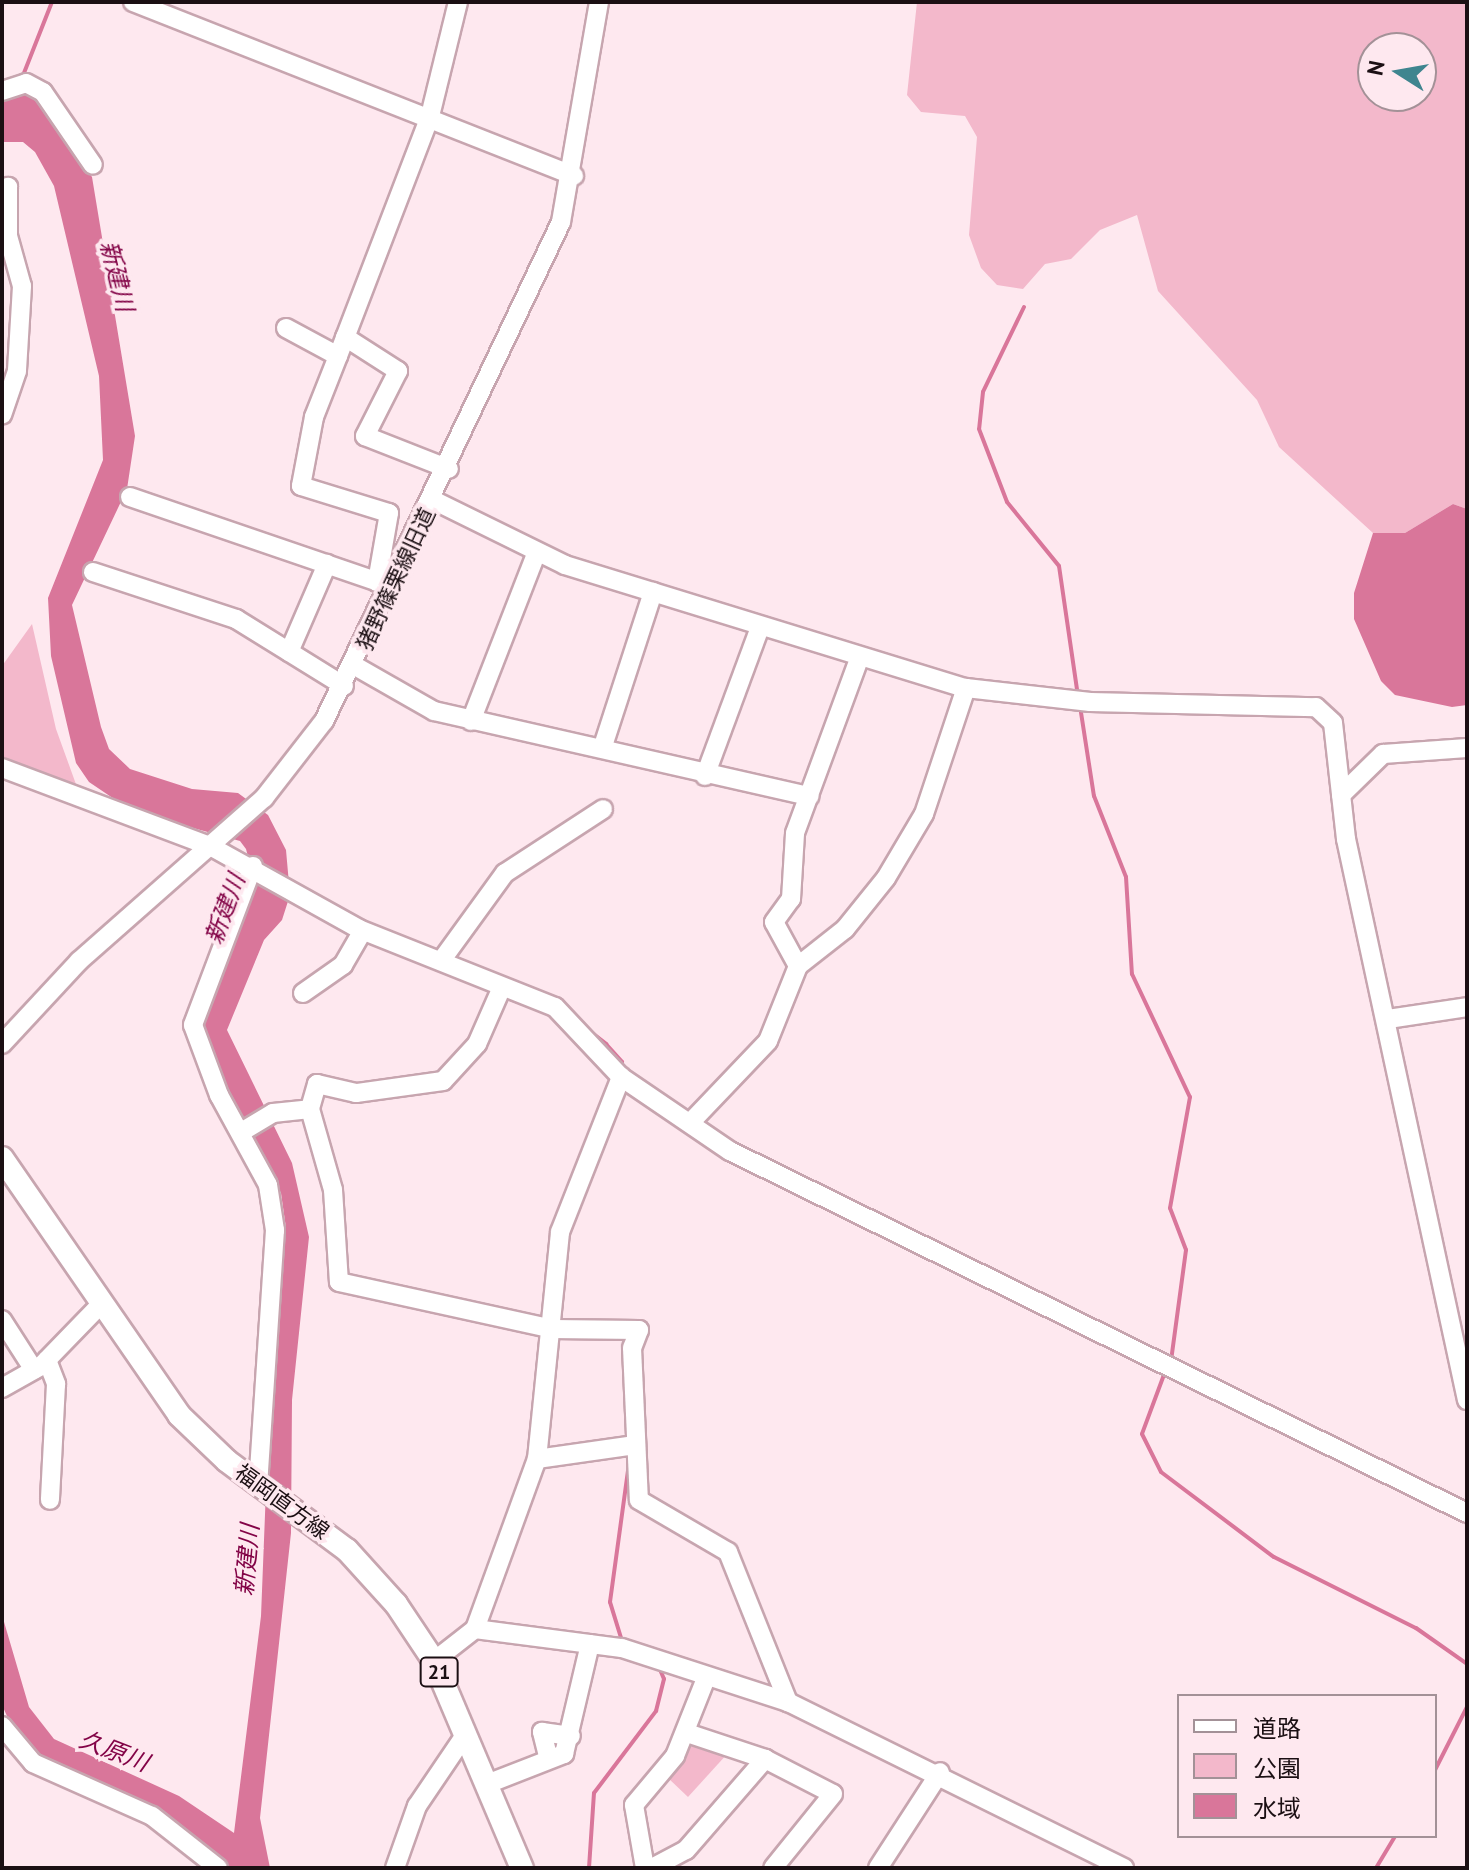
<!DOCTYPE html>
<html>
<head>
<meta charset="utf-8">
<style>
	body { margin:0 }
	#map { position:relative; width:1469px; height:1870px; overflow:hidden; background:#fee8ef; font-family:"PT Sans","Noto Sans JP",sans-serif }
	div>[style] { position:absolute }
	.green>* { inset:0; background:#f3b8cb }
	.water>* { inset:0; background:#d9769a }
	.stream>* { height:4px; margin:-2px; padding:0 2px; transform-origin:2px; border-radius:2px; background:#d9769a }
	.roads { filter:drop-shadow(2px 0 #c7a5af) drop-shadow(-2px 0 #c7a5af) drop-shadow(0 2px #c7a5af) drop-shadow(0 -2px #c7a5af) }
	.minor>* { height:18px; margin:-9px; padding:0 9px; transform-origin:9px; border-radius:9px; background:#fff }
	.major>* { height:22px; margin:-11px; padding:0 11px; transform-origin:11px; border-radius:11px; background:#fff }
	span { translate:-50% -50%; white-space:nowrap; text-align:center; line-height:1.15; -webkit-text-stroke:7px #fee8ef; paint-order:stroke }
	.shield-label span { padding:2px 6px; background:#fee8ef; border:2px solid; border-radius:6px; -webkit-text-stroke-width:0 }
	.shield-label { font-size:20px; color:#1b0f13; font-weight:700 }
	.street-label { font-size:22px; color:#1b0f13 }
	.water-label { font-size:24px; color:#830447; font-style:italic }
	.frame { position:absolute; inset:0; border:4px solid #1b0f13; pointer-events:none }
	.legend { position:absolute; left:1177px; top:1694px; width:260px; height:144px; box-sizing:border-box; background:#fee8ef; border:2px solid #a39197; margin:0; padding:10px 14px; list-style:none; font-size:24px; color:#1b0f13 }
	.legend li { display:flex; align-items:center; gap:16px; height:40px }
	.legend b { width:40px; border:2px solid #a39197 }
	.north { position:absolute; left:1357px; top:32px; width:80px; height:80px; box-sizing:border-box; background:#fee8ef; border:2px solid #a39197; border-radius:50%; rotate:281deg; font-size:22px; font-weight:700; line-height:32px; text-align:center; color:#1b0f13 }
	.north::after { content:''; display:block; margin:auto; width:28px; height:36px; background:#3f858f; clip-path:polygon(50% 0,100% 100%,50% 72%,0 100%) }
</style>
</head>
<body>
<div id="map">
	<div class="green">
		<i style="clip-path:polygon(evenodd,917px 2px,1467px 2px,1467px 509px,1453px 504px,1405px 533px,1373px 533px,1279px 447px,1257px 400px,1158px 291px,1137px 215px,1100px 230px,1071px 259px,1045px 264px,1023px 289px,997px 285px,981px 268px,969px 235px,977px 137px,965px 116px,921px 112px,907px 95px,917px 2px,1373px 48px,1421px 48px,1421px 96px,1373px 96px,1373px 48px)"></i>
		<i style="clip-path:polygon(32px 624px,56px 729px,77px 787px,2px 757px,2px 666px)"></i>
		<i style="clip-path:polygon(694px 1740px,728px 1753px,688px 1797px,667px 1777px)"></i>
	</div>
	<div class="water">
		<i style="clip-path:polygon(24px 89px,37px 96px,92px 177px,135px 436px,127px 489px,72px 605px,101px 727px,109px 749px,130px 769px,192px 789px,238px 793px,268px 815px,286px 850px,290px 895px,282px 920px,264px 940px,227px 1030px,292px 1163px,309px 1237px,292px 1400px,291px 1533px,260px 1818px,270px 1868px,230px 1868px,155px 1812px,38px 1757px,16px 1736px,2px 1705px,2px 1615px,29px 1707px,54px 1739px,179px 1796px,234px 1833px,261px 1616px,272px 1337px,286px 1228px,281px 1193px,205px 1053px,199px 1022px,254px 880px,246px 849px,240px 841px,132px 811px,89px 782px,76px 763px,51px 656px,48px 598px,103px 460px,99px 376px,54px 186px,35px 152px,23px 142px,2px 142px,2px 97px)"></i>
		<i style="clip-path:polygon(1453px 504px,1467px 509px,1467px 705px,1452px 707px,1395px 695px,1381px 681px,1354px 619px,1354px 593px,1373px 533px,1405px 533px)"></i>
	</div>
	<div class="stream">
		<i style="left:22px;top:78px;width:82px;rotate:-68.5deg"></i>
		<i style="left:1024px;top:307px;width:94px;rotate:115.8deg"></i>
		<i style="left:983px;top:392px;width:37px;rotate:96deg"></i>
		<i style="left:979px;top:429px;width:78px;rotate:69deg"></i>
		<i style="left:1007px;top:502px;width:82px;rotate:50.9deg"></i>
		<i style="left:1059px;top:566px;width:132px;rotate:81.7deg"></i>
		<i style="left:1080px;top:706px;width:91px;rotate:81.2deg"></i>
		<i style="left:1094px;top:796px;width:87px;rotate:68.4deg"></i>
		<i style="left:1126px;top:877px;width:97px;rotate:86.5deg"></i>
		<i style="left:1132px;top:974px;width:136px;rotate:64.8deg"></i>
		<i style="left:1190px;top:1097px;width:113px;rotate:100.2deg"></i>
		<i style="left:1170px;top:1208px;width:45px;rotate:69.1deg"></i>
		<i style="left:1186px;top:1250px;width:112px;rotate:97.7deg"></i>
		<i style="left:504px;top:997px;width:27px;rotate:20deg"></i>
		<i style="left:582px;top:1025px;width:31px;rotate:38deg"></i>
		<i style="left:606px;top:1044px;width:24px;rotate:48deg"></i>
		<i style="left:622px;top:1062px;width:7px;rotate:124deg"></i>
		<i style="left:1165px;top:1372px;width:66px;rotate:110.4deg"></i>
		<i style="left:1142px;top:1434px;width:42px;rotate:63.4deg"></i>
		<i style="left:1161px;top:1472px;width:141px;rotate:37deg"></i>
		<i style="left:1274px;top:1557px;width:159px;rotate:26.6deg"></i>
		<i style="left:1416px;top:1628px;width:62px;rotate:35.2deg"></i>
		<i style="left:622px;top:1641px;width:41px;rotate:-107.1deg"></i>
		<i style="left:610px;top:1602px;width:140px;rotate:-82.2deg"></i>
		<i style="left:1435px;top:1770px;width:71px;rotate:-63.1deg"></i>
		<i style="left:589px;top:1868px;width:75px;rotate:-86.2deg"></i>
		<i style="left:594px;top:1793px;width:103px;rotate:-52.9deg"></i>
		<i style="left:656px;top:1711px;width:33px;rotate:-76deg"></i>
		<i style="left:664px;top:1679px;width:13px;rotate:-113deg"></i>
		<i style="left:1376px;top:1868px;width:37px;rotate:-59deg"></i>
	</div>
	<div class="roads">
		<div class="minor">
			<i style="left:133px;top:2px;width:474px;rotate:21.5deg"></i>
			<i style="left:2px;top:91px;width:25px;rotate:-18deg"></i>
			<i style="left:26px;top:83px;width:19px;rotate:28deg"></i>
			<i style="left:43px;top:92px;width:88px;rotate:55.6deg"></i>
			<i style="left:2px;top:190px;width:7px;rotate:-27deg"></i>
			<i style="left:8px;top:187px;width:49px;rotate:90deg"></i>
			<i style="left:8px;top:236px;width:52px;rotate:74.4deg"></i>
			<i style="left:22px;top:286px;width:85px;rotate:93.4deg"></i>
			<i style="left:17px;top:371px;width:46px;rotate:108.8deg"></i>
			<i style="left:286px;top:328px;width:59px;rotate:28.3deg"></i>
			<i style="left:338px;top:356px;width:257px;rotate:-69deg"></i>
			<i style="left:430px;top:116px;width:117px;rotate:-76.2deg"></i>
			<i style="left:345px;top:337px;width:63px;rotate:32.7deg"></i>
			<i style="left:398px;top:371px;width:73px;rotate:116.9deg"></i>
			<i style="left:365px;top:436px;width:90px;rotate:21.4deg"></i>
			<i style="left:338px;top:356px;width:66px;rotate:111.5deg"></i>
			<i style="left:314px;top:417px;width:70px;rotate:100.7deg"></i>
			<i style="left:301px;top:486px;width:92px;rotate:17.1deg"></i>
			<i style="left:389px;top:513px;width:70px;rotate:99.9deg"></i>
			<i style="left:130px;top:497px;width:272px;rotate:18.9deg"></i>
			<i style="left:433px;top:500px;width:147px;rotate:26.2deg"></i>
			<i style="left:565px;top:565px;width:419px;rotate:17.1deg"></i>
			<i style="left:966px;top:688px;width:125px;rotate:6.4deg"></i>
			<i style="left:1090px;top:702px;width:226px;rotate:1.3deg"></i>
			<i style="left:1316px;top:707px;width:23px;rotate:43deg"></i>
			<i style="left:1333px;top:723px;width:117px;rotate:83.6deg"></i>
			<i style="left:1346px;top:839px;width:574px;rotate:77.83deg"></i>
			<i style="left:93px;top:572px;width:151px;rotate:18.2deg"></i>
			<i style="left:236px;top:619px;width:127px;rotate:31.8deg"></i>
			<i style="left:289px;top:652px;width:96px;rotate:-66.6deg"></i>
			<i style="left:355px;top:666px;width:91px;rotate:29.7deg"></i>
			<i style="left:434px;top:711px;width:385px;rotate:12.8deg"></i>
			<i style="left:471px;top:721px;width:179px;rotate:-68.7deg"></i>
			<i style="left:603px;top:746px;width:162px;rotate:-72deg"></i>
			<i style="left:2px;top:768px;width:222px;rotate:20.6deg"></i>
			<i style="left:210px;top:846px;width:171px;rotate:29.1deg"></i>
			<i style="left:359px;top:929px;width:211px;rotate:21.7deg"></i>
			<i style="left:555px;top:1007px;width:96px;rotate:46.7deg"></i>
			<i style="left:621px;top:1077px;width:132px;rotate:34.2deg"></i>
			<i style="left:730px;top:1151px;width:821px;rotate:26.16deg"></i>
			<i style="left:705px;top:776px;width:159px;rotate:-69.7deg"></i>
			<i style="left:1341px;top:795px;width:59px;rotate:-44.3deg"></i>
			<i style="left:1383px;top:754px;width:84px;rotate:-4.1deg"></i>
			<i style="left:253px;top:866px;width:170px;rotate:110.7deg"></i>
			<i style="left:193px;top:1025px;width:75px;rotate:69.6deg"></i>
			<i style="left:219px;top:1095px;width:102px;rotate:61.4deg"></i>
			<i style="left:268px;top:1185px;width:46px;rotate:81.2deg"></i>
			<i style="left:275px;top:1230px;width:255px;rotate:93.8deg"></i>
			<i style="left:441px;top:961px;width:109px;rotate:-54deg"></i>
			<i style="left:505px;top:873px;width:117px;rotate:-33.1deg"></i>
			<i style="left:798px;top:966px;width:50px;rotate:-118.6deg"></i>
			<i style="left:774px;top:922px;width:29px;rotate:-54deg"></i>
			<i style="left:791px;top:899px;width:66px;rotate:-86.5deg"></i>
			<i style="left:795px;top:833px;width:185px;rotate:-69.8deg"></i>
			<i style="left:502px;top:987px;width:62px;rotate:113.7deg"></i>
			<i style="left:477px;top:1044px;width:50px;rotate:132.6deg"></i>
			<i style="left:443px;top:1081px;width:88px;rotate:172.1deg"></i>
			<i style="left:356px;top:1093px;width:40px;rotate:-167deg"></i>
			<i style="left:317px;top:1084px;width:26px;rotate:106deg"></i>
			<i style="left:310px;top:1109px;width:84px;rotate:74.1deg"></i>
			<i style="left:333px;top:1190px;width:92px;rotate:86.3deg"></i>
			<i style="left:339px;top:1282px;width:218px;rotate:12.4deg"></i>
			<i style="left:552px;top:1329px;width:87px;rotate:0.7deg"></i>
			<i style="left:639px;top:1330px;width:19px;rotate:111deg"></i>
			<i style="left:632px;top:1348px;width:152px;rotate:87.4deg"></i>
			<i style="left:639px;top:1500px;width:103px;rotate:30.3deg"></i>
			<i style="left:728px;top:1552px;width:162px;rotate:68.2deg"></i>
			<i style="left:303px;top:993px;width:49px;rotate:-35deg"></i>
			<i style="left:343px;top:965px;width:39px;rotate:-60deg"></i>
			<i style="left:1388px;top:1019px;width:80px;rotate:-8.6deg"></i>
			<i style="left:2px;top:1044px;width:113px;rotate:-47.1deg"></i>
			<i style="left:79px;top:961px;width:247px;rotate:-41.4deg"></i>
			<i style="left:264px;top:798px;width:98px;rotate:-52.1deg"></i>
			<i style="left:324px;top:721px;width:552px;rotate:-64.59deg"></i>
			<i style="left:561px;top:222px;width:223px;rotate:-80.2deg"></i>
			<i style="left:690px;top:1123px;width:113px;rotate:-46.4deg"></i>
			<i style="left:768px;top:1041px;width:81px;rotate:-68.2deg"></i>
			<i style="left:798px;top:966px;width:60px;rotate:-38.2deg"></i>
			<i style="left:845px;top:929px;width:65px;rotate:-51.2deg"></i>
			<i style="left:886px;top:878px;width:74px;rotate:-59.3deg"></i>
			<i style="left:924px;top:814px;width:133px;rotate:-71.6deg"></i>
			<i style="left:243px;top:1131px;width:35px;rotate:-31deg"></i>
			<i style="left:273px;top:1113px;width:37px;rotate:-6deg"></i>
			<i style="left:2px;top:1320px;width:59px;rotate:57.4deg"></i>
			<i style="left:47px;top:1360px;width:26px;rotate:69deg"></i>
			<i style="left:56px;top:1384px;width:116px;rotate:93deg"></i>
			<i style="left:2px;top:1388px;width:45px;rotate:-29.4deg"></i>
			<i style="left:41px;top:1366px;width:86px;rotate:-45.9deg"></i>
			<i style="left:537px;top:1459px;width:99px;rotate:-8.1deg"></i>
			<i style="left:475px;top:1629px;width:148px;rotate:7.4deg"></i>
			<i style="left:622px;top:1648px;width:175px;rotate:18deg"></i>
			<i style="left:788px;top:1702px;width:375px;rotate:26.3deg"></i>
			<i style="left:434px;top:1661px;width:52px;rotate:-38deg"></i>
			<i style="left:475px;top:1629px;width:181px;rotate:-70deg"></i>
			<i style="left:537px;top:1459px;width:228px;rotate:-84.2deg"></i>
			<i style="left:560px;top:1232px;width:167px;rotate:-68.5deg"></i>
			<i style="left:2px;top:1726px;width:48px;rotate:50deg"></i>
			<i style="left:33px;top:1763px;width:130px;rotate:24deg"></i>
			<i style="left:152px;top:1816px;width:84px;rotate:38.2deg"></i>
			<i style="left:687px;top:1733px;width:82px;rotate:18.4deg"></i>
			<i style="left:765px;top:1759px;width:76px;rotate:27.2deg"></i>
			<i style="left:833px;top:1794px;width:95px;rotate:129deg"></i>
			<i style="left:548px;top:1756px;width:25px;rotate:-104deg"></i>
			<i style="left:542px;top:1732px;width:29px;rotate:8deg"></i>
			<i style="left:487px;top:1784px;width:83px;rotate:-21.3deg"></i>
			<i style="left:564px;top:1754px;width:113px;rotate:-76.7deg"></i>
			<i style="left:395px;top:1868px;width:66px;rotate:-70.5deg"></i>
			<i style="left:417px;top:1806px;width:86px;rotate:-55.9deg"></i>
			<i style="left:645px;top:1868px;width:64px;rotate:-99.9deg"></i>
			<i style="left:634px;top:1805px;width:64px;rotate:-50.1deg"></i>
			<i style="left:675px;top:1756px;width:84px;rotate:-68.3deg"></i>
			<i style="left:652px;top:1868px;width:38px;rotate:-28deg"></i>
			<i style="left:686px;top:1850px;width:121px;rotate:-49deg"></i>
			<i style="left:878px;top:1868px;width:114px;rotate:-57.1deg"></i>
		</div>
		<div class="major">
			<i style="left:2px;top:1158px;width:312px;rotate:55.4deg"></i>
			<i style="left:179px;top:1415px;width:66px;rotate:43.8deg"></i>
			<i style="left:227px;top:1461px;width:149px;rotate:36.6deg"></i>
			<i style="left:347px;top:1550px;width:73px;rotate:47.8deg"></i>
			<i style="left:396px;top:1604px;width:69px;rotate:56.3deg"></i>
			<i style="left:434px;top:1661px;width:225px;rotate:67deg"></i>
		</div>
	</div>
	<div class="shield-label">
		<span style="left:439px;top:1672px">21</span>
	</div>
	<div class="street-label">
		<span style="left:396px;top:579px;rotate:-65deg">猪野篠栗線旧道</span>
		<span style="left:282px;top:1502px;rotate:36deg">福岡直方線</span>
	</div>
	<div class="water-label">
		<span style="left:117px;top:276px;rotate:76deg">新建川</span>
		<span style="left:225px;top:909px;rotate:-70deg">新建川</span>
		<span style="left:247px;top:1560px;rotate:-85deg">新建川</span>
		<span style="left:114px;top:1751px;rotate:21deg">久原川</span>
	</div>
	<div class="frame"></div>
	<ul class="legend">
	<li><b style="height:10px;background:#fff"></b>道路</li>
	<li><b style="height:22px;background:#f3b8cb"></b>公園</li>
	<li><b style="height:22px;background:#d9769a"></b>水域</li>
	</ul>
	<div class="north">N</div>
</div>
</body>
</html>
